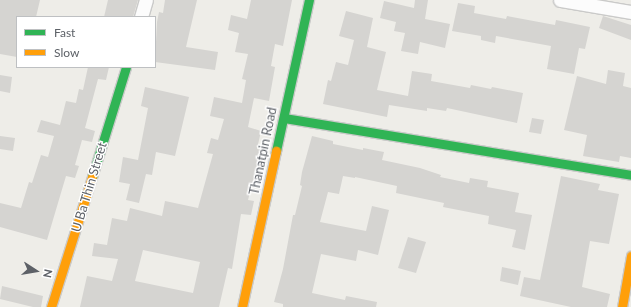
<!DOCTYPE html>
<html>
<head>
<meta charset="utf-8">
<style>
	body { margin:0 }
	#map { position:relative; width:631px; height:307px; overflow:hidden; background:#eeede8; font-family:Lato,sans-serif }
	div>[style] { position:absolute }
	.building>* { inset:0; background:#d5d4d1 }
	.roads { filter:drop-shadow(1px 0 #cacac9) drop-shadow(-1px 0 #cacac9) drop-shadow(0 1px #cacac9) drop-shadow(0 -1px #cacac9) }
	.street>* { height:13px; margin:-6.5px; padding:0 6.5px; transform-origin:6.5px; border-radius:6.5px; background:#fcfcfc }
	.fast>* { height:9px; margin:-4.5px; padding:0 4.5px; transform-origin:4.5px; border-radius:4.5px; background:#30b455 }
	.slow>* { height:9px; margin:-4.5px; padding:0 4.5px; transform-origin:4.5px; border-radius:4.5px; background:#ff9f0a }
	span { translate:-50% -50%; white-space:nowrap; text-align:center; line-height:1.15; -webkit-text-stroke:3px #fff; paint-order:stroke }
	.street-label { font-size:13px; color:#5d6167 }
	.legend { position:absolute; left:16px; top:16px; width:140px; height:52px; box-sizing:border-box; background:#fff; border:1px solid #bec0c2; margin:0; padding:5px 7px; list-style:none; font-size:12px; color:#5d6167 }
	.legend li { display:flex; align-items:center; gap:8px; height:20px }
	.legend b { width:20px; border:1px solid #bec0c2 }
	.north { position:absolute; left:16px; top:251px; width:40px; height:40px; -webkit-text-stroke:3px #fff; paint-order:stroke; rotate:102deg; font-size:11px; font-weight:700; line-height:16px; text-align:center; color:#5d6167 }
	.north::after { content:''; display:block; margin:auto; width:14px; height:18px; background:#5d6167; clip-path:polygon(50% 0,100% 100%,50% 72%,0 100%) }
</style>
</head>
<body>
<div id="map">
	<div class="building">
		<i style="clip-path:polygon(0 0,40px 0,36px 17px,17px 17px,17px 57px,0 54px)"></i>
		<i style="clip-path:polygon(108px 0,138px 0,133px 17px,104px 17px)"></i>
		<i style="clip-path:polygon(165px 0,197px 0,186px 47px,218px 52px,215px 70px,155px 62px,157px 22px,159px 12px,163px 13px)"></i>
		<i style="clip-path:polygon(evenodd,251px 0,292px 0,283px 46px,275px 44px,271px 66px,275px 67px,269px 101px,254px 98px,248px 127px,261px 131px,257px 149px,261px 150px,248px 200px,254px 201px,251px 215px,241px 214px,232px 269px,228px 268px,219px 307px,80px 307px,87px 276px,112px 281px,118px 259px,92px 256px,94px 243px,107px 245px,112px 218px,127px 221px,130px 208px,162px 216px,165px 201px,198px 208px,213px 154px,207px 153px,211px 138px,218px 140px,224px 119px,210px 116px,214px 97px,242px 103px,246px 80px,242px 79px,248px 54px,235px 52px,239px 33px,228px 30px,231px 15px,247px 19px,251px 0,143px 250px,200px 262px,193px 293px,135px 281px,143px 250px)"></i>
		<i style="clip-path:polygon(415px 0,428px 0,425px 19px,450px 24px,445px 48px,420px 42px,418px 54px,401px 51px,405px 33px,394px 31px,396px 22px,380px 18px,384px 1px,414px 8px)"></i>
		<i style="clip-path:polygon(458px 3px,475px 6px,474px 13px,506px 19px,507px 16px,555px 25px,556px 20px,590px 27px,585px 49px,579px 48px,574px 74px,547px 69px,551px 46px,496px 36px,495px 43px,481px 40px,481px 36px,452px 31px)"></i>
		<i style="clip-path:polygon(346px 11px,373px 18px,367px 47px,386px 52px,377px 90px,408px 96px,412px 71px,432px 74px,431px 81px,470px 88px,471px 85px,491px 89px,492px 87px,523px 93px,517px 123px,447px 108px,446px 111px,427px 108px,427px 111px,389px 105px,387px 117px,323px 104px,328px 80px,331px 81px,336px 62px,348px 65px,354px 40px,339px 36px)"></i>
		<i style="clip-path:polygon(603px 16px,631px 25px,631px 40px,599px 28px)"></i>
		<i style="clip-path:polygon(88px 67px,109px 67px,106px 80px,98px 79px,85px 128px,95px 131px,92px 142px,82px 140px,75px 165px,79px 166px,75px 178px,66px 176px,47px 240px,0 227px,0 203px,21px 208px,29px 182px,32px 183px,41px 155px,48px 157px,54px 136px,37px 132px,41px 120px,60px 125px,66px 101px,76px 103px,79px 89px,83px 90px)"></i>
		<i style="clip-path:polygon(608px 70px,625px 73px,623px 86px,631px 88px,631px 158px,620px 156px,619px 162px,583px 156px,587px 135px,564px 130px,577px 76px,606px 84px)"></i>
		<i style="clip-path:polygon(0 75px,12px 77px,10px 93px,0 91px)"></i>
		<i style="clip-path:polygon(145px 87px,189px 97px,175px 156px,156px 152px,152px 175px,146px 174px,139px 203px,126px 200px,130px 184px,119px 182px,123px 157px,138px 160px,148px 108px,141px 106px)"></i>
		<i style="clip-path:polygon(532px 118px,544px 120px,541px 134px,529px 132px)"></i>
		<i style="clip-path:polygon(0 136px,15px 138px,13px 151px,0 149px)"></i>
		<i style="clip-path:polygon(312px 136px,333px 141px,333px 144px,363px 150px,363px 148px,384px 152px,382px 160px,420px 168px,441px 175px,440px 177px,469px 183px,470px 178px,488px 181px,487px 187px,519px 193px,515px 212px,532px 215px,525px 250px,512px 247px,516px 230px,488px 224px,489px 216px,443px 207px,444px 203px,396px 193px,397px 186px,355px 177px,355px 178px,343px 176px,339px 194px,328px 192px,320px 222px,366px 231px,372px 206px,389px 210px,378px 255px,358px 250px,356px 261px,321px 254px,312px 293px,345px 300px,346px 296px,377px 302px,376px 307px,283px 307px,283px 304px,274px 302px,283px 269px,293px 215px,295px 215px,302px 186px,300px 185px,302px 172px)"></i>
		<i style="clip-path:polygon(561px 176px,600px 184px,598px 190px,619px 194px,609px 244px,590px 241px,582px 287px,610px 294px,607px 307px,571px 307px,520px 296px,524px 277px,540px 280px)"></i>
		<i style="clip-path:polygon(408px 237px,426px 242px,416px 273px,398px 268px)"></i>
		<i style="clip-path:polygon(502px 267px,521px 271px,518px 285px,500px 281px)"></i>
		<i style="clip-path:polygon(2px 286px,43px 296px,41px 307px,33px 307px,0 299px)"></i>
	</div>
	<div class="roads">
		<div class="street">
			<i style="left:560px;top:0;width:72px;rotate:9.6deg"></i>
			<i style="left:141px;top:17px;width:18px;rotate:-74deg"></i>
		</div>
		<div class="fast">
			<i style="left:284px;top:118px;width:352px;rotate:9.3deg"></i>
			<i style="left:276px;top:151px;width:155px;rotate:-77.7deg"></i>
			<i style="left:92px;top:177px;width:115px;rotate:-72.8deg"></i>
		</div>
		<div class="slow">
			<i style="left:51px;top:307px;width:136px;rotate:-72.5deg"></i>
			<i style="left:242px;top:307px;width:160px;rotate:-77.7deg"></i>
			<i style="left:622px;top:307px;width:52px;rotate:-80deg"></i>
		</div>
	</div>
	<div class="street-label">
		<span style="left:263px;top:151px;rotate:-78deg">Thanatpin Road</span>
		<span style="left:89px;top:187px;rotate:-73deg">U Ba Thin Street</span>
	</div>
	<ul class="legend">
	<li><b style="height:5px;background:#30b455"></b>Fast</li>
	<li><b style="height:5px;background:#ff9f0a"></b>Slow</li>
	</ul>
	<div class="north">N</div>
</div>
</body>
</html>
